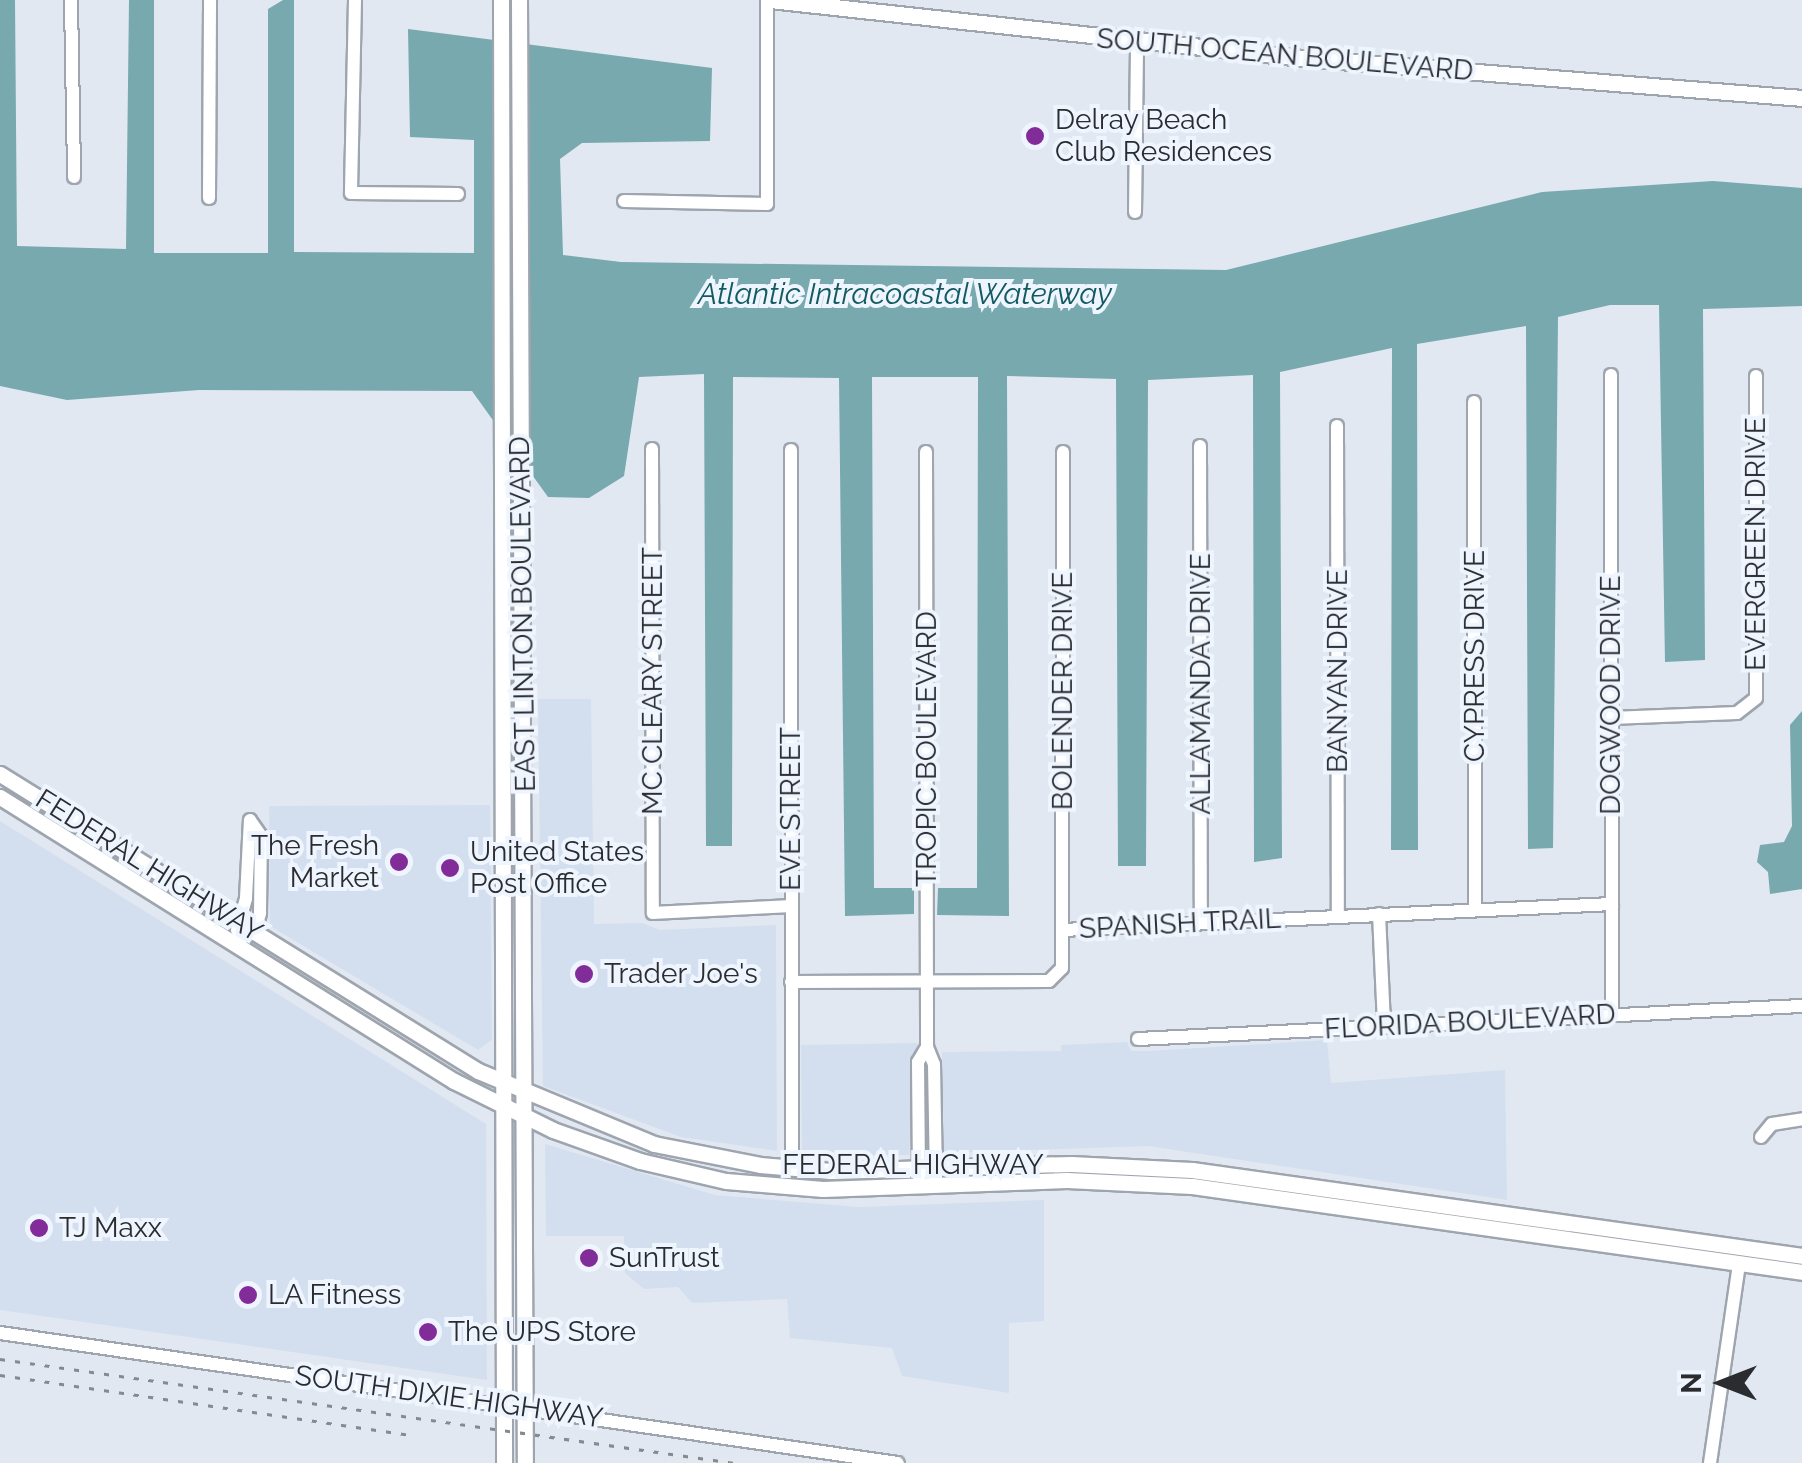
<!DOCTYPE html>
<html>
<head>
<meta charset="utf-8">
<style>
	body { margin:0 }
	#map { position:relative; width:1802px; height:1463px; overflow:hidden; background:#e1e8f1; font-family:Raleway,sans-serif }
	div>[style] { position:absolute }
	.built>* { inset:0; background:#d3dfef }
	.water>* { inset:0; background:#77a9af }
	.roads { filter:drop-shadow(2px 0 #9ea5ae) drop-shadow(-2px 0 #9ea5ae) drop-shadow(0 2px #9ea5ae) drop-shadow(0 -2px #9ea5ae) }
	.minor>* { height:12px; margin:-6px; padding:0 6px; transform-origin:6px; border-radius:6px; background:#fff }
	.major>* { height:15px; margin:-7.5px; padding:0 7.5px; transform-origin:7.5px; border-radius:7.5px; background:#fff }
	.rail>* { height:2.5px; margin-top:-1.25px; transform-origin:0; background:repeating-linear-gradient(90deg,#858990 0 5px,transparent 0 15px) }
	.dots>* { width:28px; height:28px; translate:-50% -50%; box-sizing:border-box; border:5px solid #eef5fe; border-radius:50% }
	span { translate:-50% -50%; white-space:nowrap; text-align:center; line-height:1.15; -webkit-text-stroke:8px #eef5fe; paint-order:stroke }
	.street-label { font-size:28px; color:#2a2c30 }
	.poi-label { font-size:28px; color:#2a2c30 }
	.left { translate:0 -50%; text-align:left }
	.right { translate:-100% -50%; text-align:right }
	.water-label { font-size:30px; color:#135a61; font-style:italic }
	.north { position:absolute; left:1672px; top:1333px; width:100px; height:100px; -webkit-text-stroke:8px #eef5fe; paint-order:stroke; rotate:270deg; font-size:28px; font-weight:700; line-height:40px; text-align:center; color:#2a2c30 }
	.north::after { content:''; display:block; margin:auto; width:35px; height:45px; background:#2a2c30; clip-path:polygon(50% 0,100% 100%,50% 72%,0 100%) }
</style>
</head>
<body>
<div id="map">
	<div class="built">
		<i style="clip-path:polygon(538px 699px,591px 699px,594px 924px,642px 923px,660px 930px,776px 925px,777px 1151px,681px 1137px,543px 1086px)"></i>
		<i style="clip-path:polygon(490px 805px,492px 1040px,478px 1050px,270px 926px,269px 806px)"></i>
		<i style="clip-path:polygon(0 821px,486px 1124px,487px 1380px,0 1310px)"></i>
		<i style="clip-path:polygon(1327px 1040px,1331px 1083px,1505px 1070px,1507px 1200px,1148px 1146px,944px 1153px,942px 1052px,1061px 1051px,1061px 1045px,1127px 1042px,1131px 1051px,1148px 1051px)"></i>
		<i style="clip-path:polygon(917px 1043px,909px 1155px,802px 1155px,801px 1045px)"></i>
		<i style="clip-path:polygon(545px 1144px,715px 1195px,859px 1207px,1044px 1200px,1044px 1321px,1009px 1323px,1009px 1393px,902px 1376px,892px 1348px,790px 1338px,787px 1299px,692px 1303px,678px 1287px,644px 1289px,625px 1273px,624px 1236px,546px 1236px)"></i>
	</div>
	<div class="water">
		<i style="clip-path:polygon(0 0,15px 0,17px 246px,126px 249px,129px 0,154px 0,154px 253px,268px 253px,268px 9px,283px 0,294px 0,294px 252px,474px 253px,474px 140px,410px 137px,408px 29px,712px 68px,710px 141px,582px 143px,560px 159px,563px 255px,621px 262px,1226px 270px,1542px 192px,1713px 181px,1802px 188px,1802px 306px,1703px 309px,1705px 660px,1665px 662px,1659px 305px,1610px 305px,1558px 317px,1553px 848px,1528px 849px,1526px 326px,1417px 344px,1418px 850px,1391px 850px,1392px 348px,1280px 372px,1282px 858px,1254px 862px,1253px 375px,1148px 380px,1146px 866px,1118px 866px,1116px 379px,1007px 376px,1009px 916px,937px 915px,938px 888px,977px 888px,978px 377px,872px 377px,874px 888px,914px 888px,914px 914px,845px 916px,839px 378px,733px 377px,732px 846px,706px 846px,704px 374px,639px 377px,624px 476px,589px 498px,548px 497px,472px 391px,199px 390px,67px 400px,0 386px)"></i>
		<i style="clip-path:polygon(1802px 711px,1802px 889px,1770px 894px,1768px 872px,1757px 862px,1760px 845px,1784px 842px,1792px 826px,1790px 725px)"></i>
	</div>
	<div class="roads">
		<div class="minor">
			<i style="left:71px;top:0;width:177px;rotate:89deg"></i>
			<i style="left:355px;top:0;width:193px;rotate:91.2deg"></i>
			<i style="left:351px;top:193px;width:107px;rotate:0.5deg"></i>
			<i style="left:209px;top:198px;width:198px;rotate:-89.7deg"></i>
			<i style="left:624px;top:201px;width:143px;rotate:1.2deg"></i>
			<i style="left:767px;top:204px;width:204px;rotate:-90deg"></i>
			<i style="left:1135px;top:212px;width:171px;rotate:-89.3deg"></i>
			<i style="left:1611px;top:375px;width:640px;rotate:89.91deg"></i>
			<i style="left:1474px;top:402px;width:508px;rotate:89.89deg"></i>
			<i style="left:1337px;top:426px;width:489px;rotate:89.9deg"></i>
			<i style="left:1200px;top:446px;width:475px;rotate:89.9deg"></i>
			<i style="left:652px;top:449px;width:464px;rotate:89.9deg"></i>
			<i style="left:653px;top:913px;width:138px;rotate:-2.9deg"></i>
			<i style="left:791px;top:450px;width:719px;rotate:89.92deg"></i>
			<i style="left:926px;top:452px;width:595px;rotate:89.9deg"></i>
			<i style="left:927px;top:1047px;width:18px;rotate:68deg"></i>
			<i style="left:934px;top:1064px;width:114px;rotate:89deg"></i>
			<i style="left:1611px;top:718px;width:126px;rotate:-2.3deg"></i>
			<i style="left:1737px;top:713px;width:24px;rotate:-38deg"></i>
			<i style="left:1756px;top:698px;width:322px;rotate:-90deg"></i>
			<i style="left:1379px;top:914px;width:112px;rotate:87.4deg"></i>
			<i style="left:237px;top:930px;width:33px;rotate:-74deg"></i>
			<i style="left:246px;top:898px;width:78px;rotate:-87.1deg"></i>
			<i style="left:1063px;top:930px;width:550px;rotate:-2.71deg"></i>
			<i style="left:232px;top:942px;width:25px;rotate:-23deg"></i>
			<i style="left:255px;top:932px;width:20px;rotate:-75deg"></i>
			<i style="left:260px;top:913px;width:77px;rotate:-89.3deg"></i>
			<i style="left:261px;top:836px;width:19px;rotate:-125deg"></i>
			<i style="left:791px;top:982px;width:258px;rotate:-0.2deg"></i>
			<i style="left:1049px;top:981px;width:18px;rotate:-45deg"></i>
			<i style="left:1062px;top:968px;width:516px;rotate:-89.89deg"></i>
			<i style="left:1138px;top:1039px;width:665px;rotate:-2.85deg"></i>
			<i style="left:1761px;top:1137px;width:17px;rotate:-50deg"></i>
			<i style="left:1772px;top:1124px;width:30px;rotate:-9deg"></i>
			<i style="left:919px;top:1177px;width:115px;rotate:-90.5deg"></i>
			<i style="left:918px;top:1062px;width:17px;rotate:-59deg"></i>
			<i style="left:0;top:1333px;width:907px;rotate:8.24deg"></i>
			<i style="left:1710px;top:1463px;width:202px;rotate:-81.7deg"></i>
		</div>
		<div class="major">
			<i style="left:501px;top:0;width:1463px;rotate:89.88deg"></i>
			<i style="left:519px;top:0;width:1463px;rotate:89.77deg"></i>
			<i style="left:770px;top:0;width:535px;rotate:6.22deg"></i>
			<i style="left:1302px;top:58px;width:502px;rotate:4.57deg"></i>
			<i style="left:0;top:774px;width:563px;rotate:31.85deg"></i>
			<i style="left:478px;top:1071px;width:191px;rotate:22.5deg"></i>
			<i style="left:654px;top:1144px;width:108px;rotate:11.2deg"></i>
			<i style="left:760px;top:1165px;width:71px;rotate:4.8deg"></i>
			<i style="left:831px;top:1171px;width:240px;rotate:-1.7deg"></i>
			<i style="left:1071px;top:1164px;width:121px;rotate:2.8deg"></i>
			<i style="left:1192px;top:1170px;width:616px;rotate:8.02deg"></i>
			<i style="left:0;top:797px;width:536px;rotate:32.03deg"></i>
			<i style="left:454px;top:1081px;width:110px;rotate:26.3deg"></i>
			<i style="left:553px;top:1130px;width:92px;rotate:19.6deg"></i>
			<i style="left:640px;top:1161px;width:88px;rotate:13.1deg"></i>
			<i style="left:726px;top:1181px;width:97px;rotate:4.7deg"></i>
			<i style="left:823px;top:1189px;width:244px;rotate:-2.1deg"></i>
			<i style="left:1067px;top:1180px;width:125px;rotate:2.7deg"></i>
			<i style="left:1192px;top:1186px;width:616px;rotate:8.02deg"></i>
		</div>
	</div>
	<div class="rail">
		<i style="left:0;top:1359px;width:742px;rotate:8.05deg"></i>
		<i style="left:0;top:1375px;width:415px;rotate:8.3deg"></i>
	</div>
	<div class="dots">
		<i style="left:1035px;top:136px;background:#822c9a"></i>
		<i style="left:399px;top:862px;background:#822c9a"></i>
		<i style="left:450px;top:868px;background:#822c9a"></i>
		<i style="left:584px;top:974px;background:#822c9a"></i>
		<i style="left:39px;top:1228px;background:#822c9a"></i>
		<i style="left:589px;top:1258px;background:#822c9a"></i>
		<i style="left:248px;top:1295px;background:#822c9a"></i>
		<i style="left:428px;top:1332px;background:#822c9a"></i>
	</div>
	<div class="street-label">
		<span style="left:1285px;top:55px;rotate:5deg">SOUTH OCEAN BOULEVARD</span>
		<span style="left:1756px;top:544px;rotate:-90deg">EVERGREEN DRIVE</span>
		<span style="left:523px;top:614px;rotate:-91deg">EAST LINTON BOULEVARD</span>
		<span style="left:1475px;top:656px;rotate:-90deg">CYPRESS DRIVE</span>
		<span style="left:1338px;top:671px;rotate:-90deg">BANYAN DRIVE</span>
		<span style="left:653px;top:681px;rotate:-90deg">MC CLEARY STREET</span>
		<span style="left:1201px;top:684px;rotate:-90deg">ALLAMANDA DRIVE</span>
		<span style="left:1063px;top:691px;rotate:-90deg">BOLENDER DRIVE</span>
		<span style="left:1611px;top:695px;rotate:-90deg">DOGWOOD DRIVE</span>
		<span style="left:927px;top:749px;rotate:-90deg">TROPIC BOULEVARD</span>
		<span style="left:791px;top:809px;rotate:-90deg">EVE STREET</span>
		<span style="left:149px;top:866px;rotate:32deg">FEDERAL HIGHWAY</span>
		<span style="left:1180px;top:924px;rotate:-3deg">SPANISH TRAIL</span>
		<span style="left:1470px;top:1022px;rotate:-3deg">FLORIDA BOULEVARD</span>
		<span style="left:913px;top:1165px">FEDERAL HIGHWAY</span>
		<span style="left:449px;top:1397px;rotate:8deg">SOUTH DIXIE HIGHWAY</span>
	</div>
	<div class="poi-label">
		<span class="left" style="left:1055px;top:136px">Delray Beach<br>Club Residences</span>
		<span class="right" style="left:379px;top:862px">The Fresh<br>Market</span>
		<span class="left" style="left:470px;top:868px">United States<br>Post Office</span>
		<span class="left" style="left:604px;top:974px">Trader Joe's</span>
		<span class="left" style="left:59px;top:1228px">TJ Maxx</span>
		<span class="left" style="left:609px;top:1258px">SunTrust</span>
		<span class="left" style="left:268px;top:1295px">LA Fitness</span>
		<span class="left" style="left:448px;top:1332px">The UPS Store</span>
	</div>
	<div class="water-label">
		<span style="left:905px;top:294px">Atlantic Intracoastal Waterway</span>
	</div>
	<div class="north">N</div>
</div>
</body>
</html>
